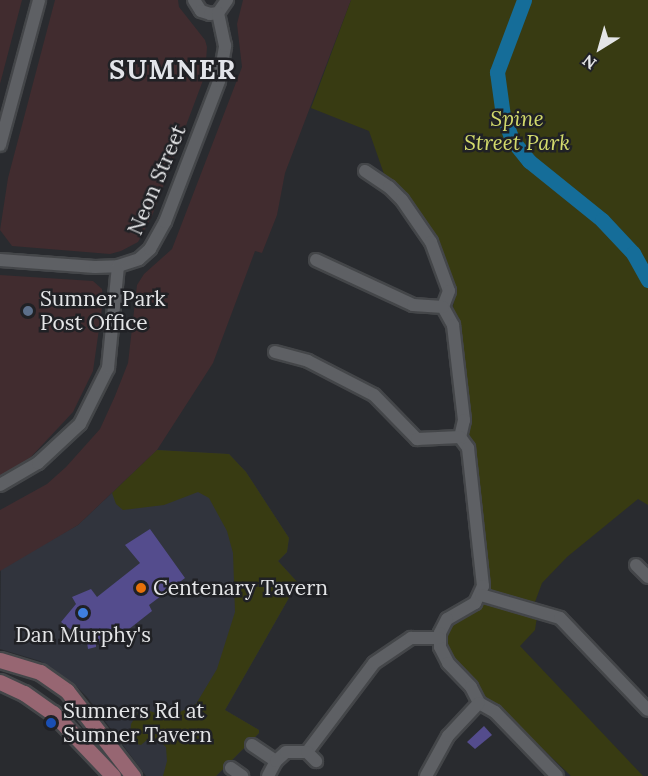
<!DOCTYPE html>
<html>
<head>
<meta charset="utf-8">
<style>
	body { margin:0 }
	#map { position:relative; width:648px; height:776px; overflow:hidden; background:#292b2f; font-family:Lora,serif }
	div>[style] { position:absolute }
	.built>* { inset:0; background:#31343d }
	.industrial>* { inset:0; background:#412c2f }
	.green>* { inset:0; background:#383b12 }
	.river>* { height:15px; margin:-7.5px; padding:0 7.5px; transform-origin:7.5px; border-radius:7.5px; background:#156d99 }
	.building>* { inset:0; background:#544c8d }
	.roads { filter:drop-shadow(2px 0 #444649) drop-shadow(-2px 0 #444649) drop-shadow(0 2px #444649) drop-shadow(0 -2px #444649) }
	.minor>* { height:12px; margin:-6px; padding:0 6px; transform-origin:6px; border-radius:6px; background:#5e6064 }
	.major>* { height:15px; margin:-7.5px; padding:0 7.5px; transform-origin:7.5px; border-radius:7.5px; background:#976672 }
	.dots>* { width:16px; height:16px; translate:-50% -50%; box-sizing:border-box; border:3px solid #202125; border-radius:50% }
	span { translate:-50% -50%; white-space:nowrap; text-align:center; line-height:1.15; -webkit-text-stroke:5px #202125; paint-order:stroke }
	.park-label { font-size:21px; color:#d2da6c; font-style:italic }
	.street-label { font-size:21px; color:#e4e5e7 }
	.poi-label { font-size:21px; color:#e4e5e7 }
	.left { translate:0 -50%; text-align:left }
	.district-label { font-size:27px; color:#e2e4e9; font-weight:700; letter-spacing:1.5px }
	.north { position:absolute; left:570px; top:18px; width:60px; height:60px; -webkit-text-stroke:4px #202125; paint-order:stroke; rotate:217deg; font-size:16px; font-weight:700; line-height:24px; text-align:center; color:#e4e5e7 }
	.north::after { content:''; display:block; margin:auto; width:21px; height:27px; background:#e4e5e7; clip-path:polygon(50% 0,100% 100%,50% 72%,0 100%) }
</style>
</head>
<body>
<div id="map">
	<div class="built">
		<i style="clip-path:polygon(157px 450px,229px 454px,246px 472px,289px 538px,287px 552px,278px 561px,300px 585px,290px 596px,225px 710px,259px 730px,259px 733px,216px 776px,146px 776px,87px 697px,73px 683px,40px 661px,0 649px,1px 568px,78px 525px)"></i>
	</div>
	<div class="industrial">
		<i style="clip-path:polygon(0 0,22px 0,0 84px)"></i>
		<i style="clip-path:polygon(55px 0,178px 0,179px 7px,205px 40px,207px 47px,205px 75px,152px 216px,138px 242px,121px 251px,110px 254px,12px 246px,0 230px,8px 178px)"></i>
		<i style="clip-path:polygon(243px 0,351px 0,285px 173px,277px 215px,262px 253px,255px 251px,213px 363px,157px 450px,78px 525px,0 571px,0 510px,47px 484px,66px 467px,100px 429px,115px 396px,128px 363px,137px 285px,144px 274px,172px 249px,242px 67px,237px 24px)"></i>
		<i style="clip-path:polygon(0 275px,93px 281px,102px 289px,103px 301px,93px 371px,73px 412px,31px 457px,0 476px)"></i>
	</div>
	<div class="green">
		<i style="clip-path:polygon(351px 0,648px 0,648px 505px,638px 499px,567px 557px,542px 583px,535px 602px,504px 598px,497px 595px,490px 588px,473px 446px,468px 434px,470px 422px,465px 372px,453px 306px,455px 297px,453px 288px,401px 193px,384px 174px,369px 131px,311px 108px)"></i>
		<i style="clip-path:polygon(157px 450px,229px 454px,246px 472px,289px 538px,287px 552px,278px 561px,300px 585px,290px 596px,225px 710px,259px 730px,259px 733px,216px 776px,163px 776px,167px 761px,166px 747px,158px 740px,148px 739px,141px 745px,134px 743px,130px 737px,131px 724px,139px 711px,147px 710px,161px 715px,180px 712px,196px 704px,217px 669px,235px 612px,233px 553px,227px 531px,209px 498px,198px 492px,164px 505px,123px 510px,116px 504px,112px 493px)"></i>
		<i style="clip-path:polygon(490px 603px,537px 617px,535px 630px,520px 646px,643px 776px,571px 776px,498px 706px,487px 699px,477px 684px,449px 655px,446px 640px,454px 621px,482px 604px)"></i>
	</div>
	<div class="river">
		<i style="left:524px;top:0;width:77px;rotate:110.6deg"></i>
		<i style="left:497px;top:72px;width:44px;rotate:82.2deg"></i>
		<i style="left:503px;top:116px;width:26px;rotate:69deg"></i>
		<i style="left:512px;top:140px;width:27px;rotate:51deg"></i>
		<i style="left:529px;top:161px;width:94px;rotate:38.9deg"></i>
		<i style="left:602px;top:220px;width:45px;rotate:46.8deg"></i>
		<i style="left:633px;top:253px;width:31px;rotate:61deg"></i>
	</div>
	<div class="building">
		<i style="clip-path:polygon(150px 529px,185px 578px,149px 605px,152px 611px,124px 633px,119px 627px,96px 644px,96px 647px,88px 649px,87px 642px,61px 622px,76px 604px,72px 597px,91px 589px,97px 597px,140px 563px,125px 545px)"></i>
		<i style="clip-path:polygon(484px 726px,492px 735px,475px 749px,467px 742px)"></i>
	</div>
	<div class="roads">
		<div class="minor">
			<i style="left:194px;top:0;width:13px;rotate:58deg"></i>
			<i style="left:201px;top:11px;width:9px;rotate:18deg"></i>
			<i style="left:210px;top:14px;width:8px;rotate:-7deg"></i>
			<i style="left:218px;top:13px;width:16px;rotate:-55deg"></i>
			<i style="left:0;top:145px;width:150px;rotate:-74.9deg"></i>
			<i style="left:365px;top:171px;width:29px;rotate:34deg"></i>
			<i style="left:389px;top:187px;width:18px;rotate:45deg"></i>
			<i style="left:402px;top:200px;width:51px;rotate:55.4deg"></i>
			<i style="left:431px;top:242px;width:52px;rotate:69.8deg"></i>
			<i style="left:449px;top:291px;width:17px;rotate:111deg"></i>
			<i style="left:443px;top:307px;width:21px;rotate:61deg"></i>
			<i style="left:453px;top:325px;width:96px;rotate:83.4deg"></i>
			<i style="left:464px;top:420px;width:17px;rotate:103deg"></i>
			<i style="left:460px;top:437px;width:14px;rotate:54deg"></i>
			<i style="left:468px;top:448px;width:139px;rotate:83.8deg"></i>
			<i style="left:483px;top:586px;width:19px;rotate:115deg"></i>
			<i style="left:475px;top:603px;width:32px;rotate:150deg"></i>
			<i style="left:447px;top:619px;width:16px;rotate:117deg"></i>
			<i style="left:440px;top:633px;width:14px;rotate:90deg"></i>
			<i style="left:440px;top:647px;width:18px;rotate:63deg"></i>
			<i style="left:448px;top:663px;width:33px;rotate:46deg"></i>
			<i style="left:471px;top:687px;width:18px;rotate:63deg"></i>
			<i style="left:479px;top:703px;width:18px;rotate:29deg"></i>
			<i style="left:495px;top:712px;width:89px;rotate:45.9deg"></i>
			<i style="left:0;top:260px;width:95px;rotate:4.2deg"></i>
			<i style="left:95px;top:267px;width:23px;rotate:-2deg"></i>
			<i style="left:118px;top:266px;width:22px;rotate:-18deg"></i>
			<i style="left:139px;top:259px;width:15px;rotate:-42deg"></i>
			<i style="left:150px;top:249px;width:31px;rotate:-61deg"></i>
			<i style="left:165px;top:222px;width:151px;rotate:-69deg"></i>
			<i style="left:219px;top:81px;width:36px;rotate:-80deg"></i>
			<i style="left:225px;top:46px;width:34px;rotate:-102deg"></i>
			<i style="left:316px;top:260px;width:107px;rotate:24.9deg"></i>
			<i style="left:413px;top:305px;width:30px;rotate:4deg"></i>
			<i style="left:275px;top:352px;width:34px;rotate:15deg"></i>
			<i style="left:308px;top:361px;width:74px;rotate:27.3deg"></i>
			<i style="left:374px;top:395px;width:62px;rotate:45.7deg"></i>
			<i style="left:417px;top:439px;width:43px;rotate:-2.7deg"></i>
			<i style="left:0;top:485px;width:44px;rotate:-30.1deg"></i>
			<i style="left:38px;top:463px;width:57px;rotate:-42.9deg"></i>
			<i style="left:80px;top:424px;width:63px;rotate:-63.4deg"></i>
			<i style="left:108px;top:368px;width:102px;rotate:-84.4deg"></i>
			<i style="left:636px;top:565px;width:17px;rotate:45deg"></i>
			<i style="left:481px;top:595px;width:82px;rotate:16.2deg"></i>
			<i style="left:560px;top:618px;width:127px;rotate:46.3deg"></i>
			<i style="left:252px;top:745px;width:29px;rotate:34deg"></i>
			<i style="left:307px;top:752px;width:111px;rotate:-53deg"></i>
			<i style="left:374px;top:663px;width:45px;rotate:-34deg"></i>
			<i style="left:411px;top:638px;width:28px"></i>
			<i style="left:231px;top:768px;width:14px;rotate:36deg"></i>
			<i style="left:268px;top:776px;width:17px;rotate:-62deg"></i>
			<i style="left:276px;top:761px;width:13px;rotate:-42deg"></i>
			<i style="left:286px;top:752px;width:21px"></i>
			<i style="left:307px;top:752px;width:13px;rotate:45deg"></i>
			<i style="left:426px;top:776px;width:46px;rotate:-61.2deg"></i>
			<i style="left:448px;top:736px;width:45px;rotate:-46.8deg"></i>
		</div>
		<div class="major">
			<i style="left:0;top:660px;width:42px;rotate:16.7deg"></i>
			<i style="left:40px;top:672px;width:33px;rotate:35deg"></i>
			<i style="left:67px;top:691px;width:108px;rotate:52.2deg"></i>
			<i style="left:0;top:682px;width:26px;rotate:25deg"></i>
			<i style="left:24px;top:693px;width:35px;rotate:35deg"></i>
			<i style="left:53px;top:713px;width:87px;rotate:46.4deg"></i>
		</div>
	</div>
	<div class="dots">
		<i style="left:28px;top:311px;background:#5c6f8a"></i>
		<i style="left:141px;top:588px;background:#e8710a"></i>
		<i style="left:83px;top:613px;background:#3f7fe0"></i>
		<i style="left:51px;top:723px;background:#1a4fb4"></i>
	</div>
	<div class="park-label">
		<span style="left:517px;top:131px">Spine<br>Street Park</span>
	</div>
	<div class="street-label">
		<span style="left:157px;top:180px;rotate:-67deg">Neon Street</span>
	</div>
	<div class="poi-label">
		<span class="left" style="left:40px;top:311px">Sumner Park<br>Post Office</span>
		<span class="left" style="left:153px;top:588px">Centenary Tavern</span>
		<span style="left:83px;top:635px">Dan Murphy's</span>
		<span class="left" style="left:63px;top:723px">Sumners Rd at<br>Sumner Tavern</span>
	</div>
	<div class="district-label">
		<span style="left:173px;top:70px">SUMNER</span>
	</div>
	<div class="north">N</div>
</div>
</body>
</html>
